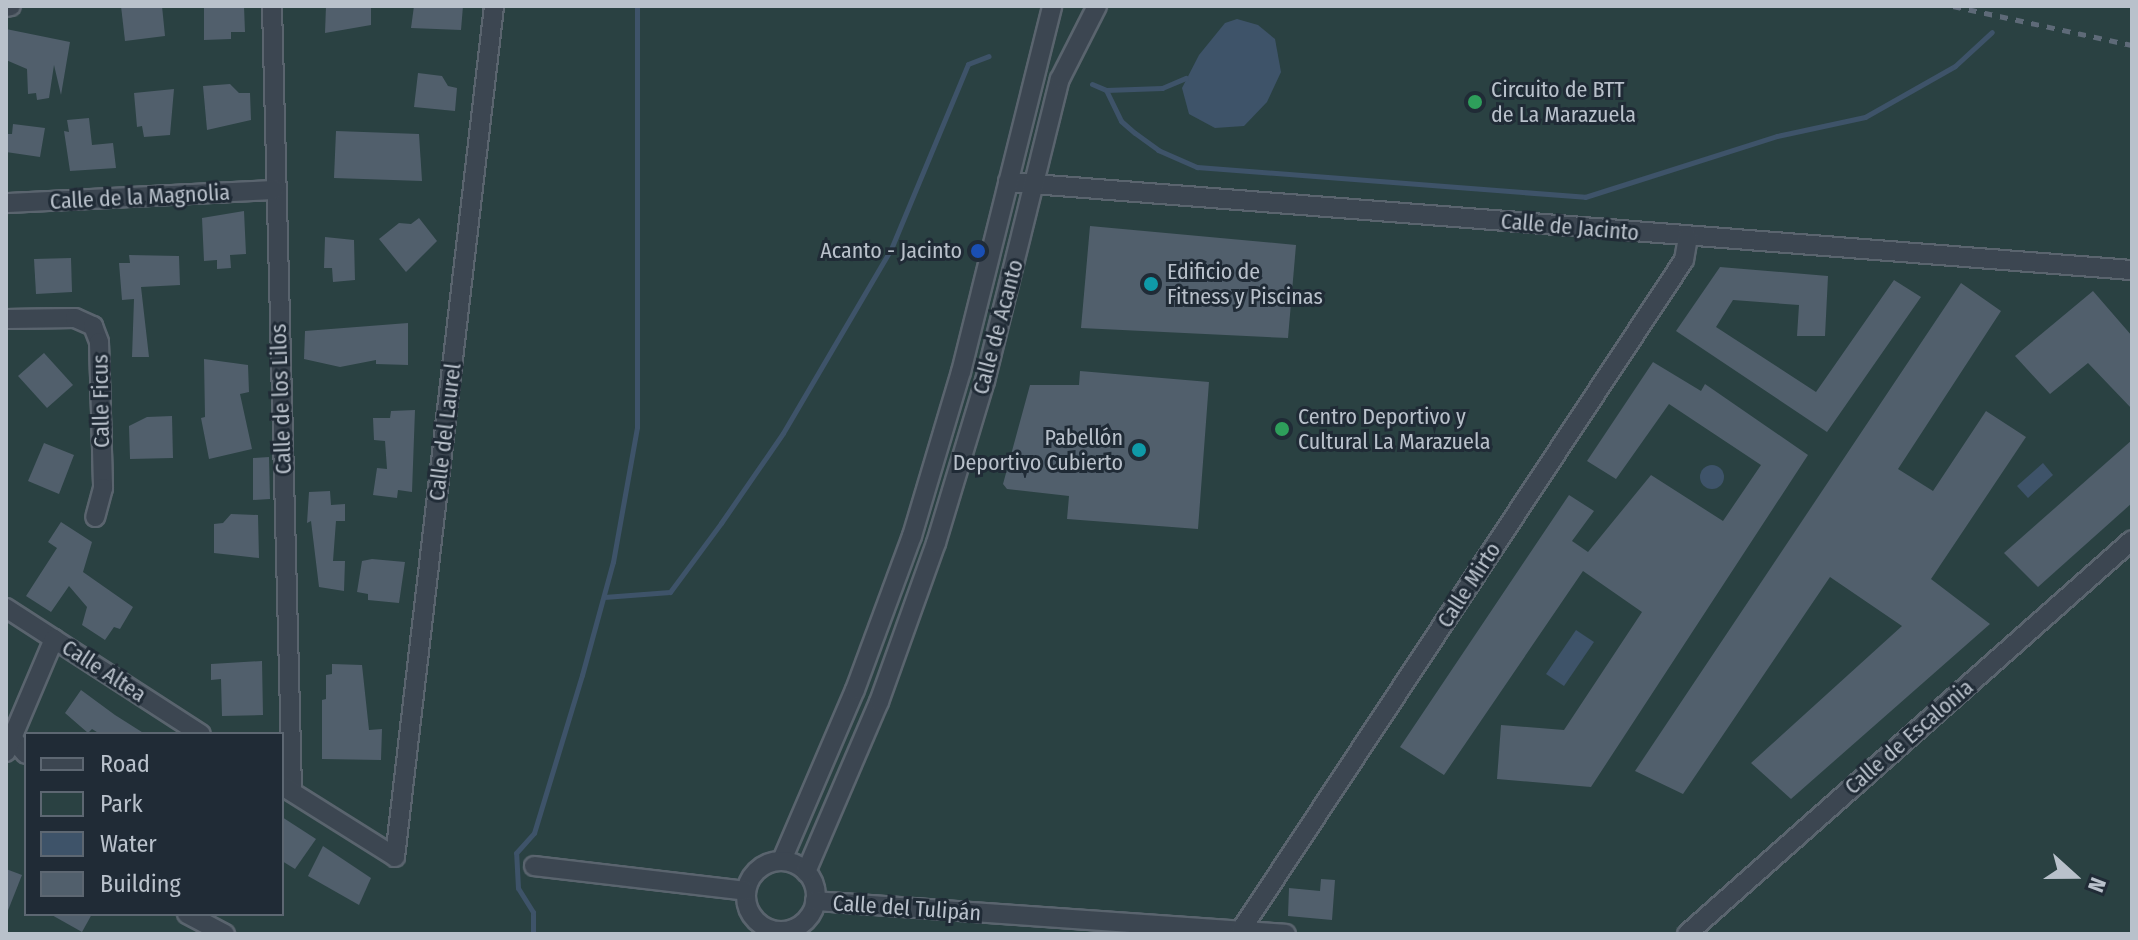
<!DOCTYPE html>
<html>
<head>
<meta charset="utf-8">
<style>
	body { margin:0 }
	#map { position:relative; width:2138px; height:940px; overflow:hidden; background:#273441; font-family:"Fira Sans Condensed",sans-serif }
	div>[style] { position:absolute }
	.green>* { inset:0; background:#2a4142 }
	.water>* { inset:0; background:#3e5369 }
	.round { border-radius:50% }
	.stream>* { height:5px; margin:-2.5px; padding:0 2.5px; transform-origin:2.5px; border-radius:2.5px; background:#3e5369 }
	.building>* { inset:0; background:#515f6c }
	.roads { filter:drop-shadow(2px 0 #5a646e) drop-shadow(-2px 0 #5a646e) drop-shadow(0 2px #5a646e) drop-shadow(0 -2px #5a646e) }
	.minor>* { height:18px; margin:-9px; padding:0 9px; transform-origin:9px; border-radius:9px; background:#3c4651 }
	.minor>.ring { margin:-9px; padding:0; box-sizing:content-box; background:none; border:18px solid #3c4651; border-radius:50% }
	.rail>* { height:5px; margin-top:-2.5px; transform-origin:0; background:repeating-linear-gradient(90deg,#5e6a78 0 8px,transparent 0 16px) }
	.dots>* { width:22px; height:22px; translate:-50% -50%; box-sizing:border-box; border:4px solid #202b36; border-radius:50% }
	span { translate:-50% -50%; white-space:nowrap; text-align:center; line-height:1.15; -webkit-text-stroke:6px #202b36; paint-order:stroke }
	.poi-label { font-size:22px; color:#b9c1cb }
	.left { translate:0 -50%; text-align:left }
	.right { translate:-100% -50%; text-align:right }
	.street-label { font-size:22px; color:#b9c1cb }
	.frame { position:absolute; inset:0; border:8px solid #b9c1cb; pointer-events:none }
	.legend { position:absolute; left:24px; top:732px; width:260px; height:184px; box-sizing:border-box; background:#202b36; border:2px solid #5d6772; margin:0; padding:10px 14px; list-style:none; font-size:24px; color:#b9c1cb }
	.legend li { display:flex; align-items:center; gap:16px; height:40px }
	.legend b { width:40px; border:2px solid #5d6772 }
	.north { position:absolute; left:2034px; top:836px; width:80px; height:80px; -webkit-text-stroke:6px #202b36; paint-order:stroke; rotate:111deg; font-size:22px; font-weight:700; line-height:32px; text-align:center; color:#b9c1cb }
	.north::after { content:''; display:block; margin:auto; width:28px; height:36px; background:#b9c1cb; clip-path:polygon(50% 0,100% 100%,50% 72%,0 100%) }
</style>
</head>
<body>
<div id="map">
	<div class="green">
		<i style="clip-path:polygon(evenodd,6px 6px,2132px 6px,2132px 934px,6px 934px,6px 6px,26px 734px,282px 734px,282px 914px,26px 914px,26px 734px)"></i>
	</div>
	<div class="water">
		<i style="clip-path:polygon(1237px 19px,1258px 25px,1275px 39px,1281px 72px,1267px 102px,1244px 126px,1215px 128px,1189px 114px,1182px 88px,1199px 55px,1225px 23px)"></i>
		<i style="clip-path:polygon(2043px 463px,2053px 475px,2028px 498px,2017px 486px)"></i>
		<i class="round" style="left:1700px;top:465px;width:24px;height:24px"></i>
		<i style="clip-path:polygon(1576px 630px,1594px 642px,1564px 686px,1546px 674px)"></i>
	</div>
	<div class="stream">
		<i style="left:1092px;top:84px;width:15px;rotate:23deg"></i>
		<i style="left:1106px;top:90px;width:34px;rotate:64deg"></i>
		<i style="left:1121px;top:121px;width:18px;rotate:41deg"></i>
		<i style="left:1135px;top:133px;width:29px;rotate:36deg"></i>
		<i style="left:1158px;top:150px;width:43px;rotate:23.6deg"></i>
		<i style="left:1197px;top:167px;width:389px;rotate:4.4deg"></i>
		<i style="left:1585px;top:197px;width:201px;rotate:-17.6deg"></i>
		<i style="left:1777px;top:136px;width:90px;rotate:-12.2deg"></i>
		<i style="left:1865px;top:117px;width:103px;rotate:-29.5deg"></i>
		<i style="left:1955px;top:66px;width:50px;rotate:-42.6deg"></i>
		<i style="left:1106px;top:90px;width:56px;rotate:-2deg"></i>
		<i style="left:1162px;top:88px;width:26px;rotate:-23deg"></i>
		<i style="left:604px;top:597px;width:66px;rotate:-4.3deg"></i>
		<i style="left:670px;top:592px;width:86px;rotate:-53.5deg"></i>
		<i style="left:721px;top:523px;width:109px;rotate:-55.4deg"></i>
		<i style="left:783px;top:433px;width:213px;rotate:-59.6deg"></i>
		<i style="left:891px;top:249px;width:200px;rotate:-67.4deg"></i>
		<i style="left:968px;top:64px;width:22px;rotate:-21deg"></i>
		<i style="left:533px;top:934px;width:22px;rotate:-90deg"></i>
		<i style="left:533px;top:912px;width:28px;rotate:-122deg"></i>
		<i style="left:518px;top:888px;width:35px;rotate:-93deg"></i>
		<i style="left:516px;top:853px;width:27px;rotate:-48deg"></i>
		<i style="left:534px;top:833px;width:165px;rotate:-73.1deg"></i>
		<i style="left:582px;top:675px;width:117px;rotate:-74.7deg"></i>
		<i style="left:613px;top:562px;width:137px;rotate:-79.9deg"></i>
		<i style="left:637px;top:427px;width:421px;rotate:-90deg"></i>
	</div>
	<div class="building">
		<i style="clip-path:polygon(121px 6px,162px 6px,165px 36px,125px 41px)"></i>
		<i style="clip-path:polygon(204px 6px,244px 6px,245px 32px,231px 32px,231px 39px,204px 40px)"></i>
		<i style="clip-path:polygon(326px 6px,371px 6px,371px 25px,325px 33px)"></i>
		<i style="clip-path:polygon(414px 6px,463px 6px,461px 30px,411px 28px)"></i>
		<i style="clip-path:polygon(6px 29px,70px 42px,61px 95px,54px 65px,49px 98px,37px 100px,36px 93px,28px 94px,27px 69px,6px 60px)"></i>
		<i style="clip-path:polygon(418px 73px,442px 76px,448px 86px,457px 88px,455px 111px,414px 107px)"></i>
		<i style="clip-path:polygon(230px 84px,239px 93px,250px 93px,251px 120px,207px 130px,203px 86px)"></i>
		<i style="clip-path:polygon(174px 89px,170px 135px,144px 137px,142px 126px,137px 127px,134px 93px)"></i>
		<i style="clip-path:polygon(89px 118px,92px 145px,113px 143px,116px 168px,70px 171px,64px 131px,69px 132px,67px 120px)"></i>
		<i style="clip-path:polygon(13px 124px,45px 128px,40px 157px,6px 152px,6px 134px,12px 134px)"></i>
		<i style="clip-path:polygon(336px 131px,419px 134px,422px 181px,334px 178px)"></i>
		<i style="clip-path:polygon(244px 211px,246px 254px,230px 255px,231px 268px,217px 269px,217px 260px,204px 261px,202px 218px)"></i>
		<i style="clip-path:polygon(419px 218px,437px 241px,406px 272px,379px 239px,399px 223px,411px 224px)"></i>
		<i style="clip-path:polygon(1090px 226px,1296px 245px,1288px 338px,1081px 328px)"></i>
		<i style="clip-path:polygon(325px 237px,354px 240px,355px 280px,333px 282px,332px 268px,324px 268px)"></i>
		<i style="clip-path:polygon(129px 255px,179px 256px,180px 285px,141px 287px,149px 357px,132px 357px,134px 299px,122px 300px,119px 263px,130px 263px)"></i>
		<i style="clip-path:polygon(71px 258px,72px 292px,36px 294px,34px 259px)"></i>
		<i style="clip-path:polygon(1720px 267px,1828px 276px,1825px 336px,1797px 336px,1799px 305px,1733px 300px,1716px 327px,1816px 392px,1894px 280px,1921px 297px,1827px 432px,1676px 331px)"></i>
		<i style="clip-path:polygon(1961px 283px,2001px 311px,1898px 469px,1933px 491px,1986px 411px,2026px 437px,1931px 579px,1990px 624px,1791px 799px,1751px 763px,1902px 626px,1830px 577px,1683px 794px,1635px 771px)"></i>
		<i style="clip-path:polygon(2093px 291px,2132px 336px,2132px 409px,2088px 363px,2050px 394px,2015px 356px)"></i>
		<i style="clip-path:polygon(408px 323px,408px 365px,376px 364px,376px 360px,340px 367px,304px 359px,305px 331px)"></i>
		<i style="clip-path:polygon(44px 353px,73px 385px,47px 408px,18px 376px)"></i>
		<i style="clip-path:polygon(204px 359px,248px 365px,249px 392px,240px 394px,252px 449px,209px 459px,201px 418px,205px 417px)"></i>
		<i style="clip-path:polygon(1653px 362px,1701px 391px,1705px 384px,1808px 455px,1591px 787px,1497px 779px,1501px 725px,1564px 730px,1642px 612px,1583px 571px,1444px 775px,1400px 747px,1569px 495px,1594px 511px,1572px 541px,1588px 552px,1651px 475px,1723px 521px,1761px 465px,1669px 404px,1616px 479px,1587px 461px)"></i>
		<i style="clip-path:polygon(1080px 371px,1209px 382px,1198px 529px,1067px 519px,1069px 496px,1007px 489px,1003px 484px,1030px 385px,1079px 385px)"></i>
		<i style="clip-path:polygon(415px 410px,412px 492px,398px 490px,397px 498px,373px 495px,377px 468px,387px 469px,385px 441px,374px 440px,373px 418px,390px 418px,391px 411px)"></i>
		<i style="clip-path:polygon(172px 416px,173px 458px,130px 459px,129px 426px,147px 417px)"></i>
		<i style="clip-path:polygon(2132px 440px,2132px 503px,2038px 587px,2004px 553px)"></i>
		<i style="clip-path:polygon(44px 443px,74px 455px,59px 494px,28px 481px)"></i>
		<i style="clip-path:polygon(269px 457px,270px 499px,253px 500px,253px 458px)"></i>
		<i style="clip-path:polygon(330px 491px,331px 505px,345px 504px,345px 521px,336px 521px,333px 561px,345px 561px,344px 591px,319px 587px,311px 521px,307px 523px,309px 492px)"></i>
		<i style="clip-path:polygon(231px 514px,258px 515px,259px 558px,214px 553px,214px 524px,223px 523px)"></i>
		<i style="clip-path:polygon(61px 522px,92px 542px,83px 572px,133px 607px,120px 629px,114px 627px,105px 640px,82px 625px,87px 607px,69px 586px,51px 612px,26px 596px,57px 548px,48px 542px)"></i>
		<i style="clip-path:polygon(372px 559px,405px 562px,399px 603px,368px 600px,368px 594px,357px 592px,362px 561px)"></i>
		<i style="clip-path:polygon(262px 661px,263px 715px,222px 716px,221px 679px,211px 680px,211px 664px)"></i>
		<i style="clip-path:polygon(332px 664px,362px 665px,369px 730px,382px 729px,381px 760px,322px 759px,322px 700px,326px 699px,326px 675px,332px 674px)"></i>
		<i style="clip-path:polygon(81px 690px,115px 715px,145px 734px,100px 734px,92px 729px,88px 733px,65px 713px)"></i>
		<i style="clip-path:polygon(282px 817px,316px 839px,295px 869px,282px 861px)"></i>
		<i style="clip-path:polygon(323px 846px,371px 878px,359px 905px,308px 876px)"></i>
		<i style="clip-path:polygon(6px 869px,22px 875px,7px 913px,6px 913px)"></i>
		<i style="clip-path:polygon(1321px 879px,1335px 880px,1332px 920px,1288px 916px,1289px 888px,1320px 891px)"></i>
		<i style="clip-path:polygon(50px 914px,92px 914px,82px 932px)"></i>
	</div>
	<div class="roads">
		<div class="minor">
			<i style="left:272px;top:6px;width:786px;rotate:88.54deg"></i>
			<i style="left:6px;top:7px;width:5px;rotate:-11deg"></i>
			<i style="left:1008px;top:182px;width:1127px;rotate:4.48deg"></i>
			<i style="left:6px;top:203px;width:269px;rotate:-2.8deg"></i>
			<i style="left:6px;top:319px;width:69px;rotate:-0.8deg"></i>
			<i style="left:75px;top:318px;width:20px;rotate:24deg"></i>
			<i style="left:93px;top:326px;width:17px;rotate:69deg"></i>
			<i style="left:99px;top:342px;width:146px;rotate:88.4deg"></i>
			<i style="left:103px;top:488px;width:30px;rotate:105deg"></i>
			<i style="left:6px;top:608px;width:232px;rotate:32.9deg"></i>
			<i style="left:12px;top:738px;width:21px;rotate:49deg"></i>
			<i style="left:6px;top:752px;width:123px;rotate:-67deg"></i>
			<i style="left:282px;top:786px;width:133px;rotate:32.1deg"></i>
			<i style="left:395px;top:857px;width:857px;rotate:-83.36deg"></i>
			<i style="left:782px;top:860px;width:185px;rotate:-66.8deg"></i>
			<i style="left:855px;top:690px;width:164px;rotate:-69.7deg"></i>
			<i style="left:912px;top:536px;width:171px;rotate:-73.4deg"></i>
			<i style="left:961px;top:372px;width:377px;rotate:-76deg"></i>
			<i class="ring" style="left:746px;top:861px;width:52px;height:52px"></i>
			<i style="left:534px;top:866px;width:213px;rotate:6.7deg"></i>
			<i style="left:806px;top:872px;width:185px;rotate:-66.8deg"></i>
			<i style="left:879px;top:702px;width:169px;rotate:-70.3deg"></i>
			<i style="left:936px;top:543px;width:169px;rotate:-73.2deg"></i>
			<i style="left:985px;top:381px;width:311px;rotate:-76.1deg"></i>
			<i style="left:1060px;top:79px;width:82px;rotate:-63.1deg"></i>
			<i style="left:815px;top:901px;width:472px;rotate:4deg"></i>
			<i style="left:187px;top:914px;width:43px;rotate:27.8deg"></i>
			<i style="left:1241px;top:930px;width:803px;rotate:-56.53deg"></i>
			<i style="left:1684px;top:260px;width:23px;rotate:-80deg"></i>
			<i style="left:1687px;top:934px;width:594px;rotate:-41.52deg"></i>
		</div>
	</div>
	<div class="rail">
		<i style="left:1953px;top:6px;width:183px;rotate:12.3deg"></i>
	</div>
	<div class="dots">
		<i style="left:1475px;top:102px;background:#2e9e5b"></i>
		<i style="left:978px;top:251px;background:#1a4fb4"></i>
		<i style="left:1151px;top:284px;background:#0f9aa8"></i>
		<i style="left:1282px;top:429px;background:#2e9e5b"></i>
		<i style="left:1139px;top:450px;background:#0f9aa8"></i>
	</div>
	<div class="poi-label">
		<span class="left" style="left:1491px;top:102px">Circuito de BTT<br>de La Marazuela</span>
		<span class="right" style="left:962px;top:251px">Acanto - Jacinto</span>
		<span class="left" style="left:1167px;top:284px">Edificio de<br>Fitness y Piscinas</span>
		<span class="left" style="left:1298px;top:429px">Centro Deportivo y<br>Cultural La Marazuela</span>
		<span class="right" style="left:1123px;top:450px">Pabellón<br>Deportivo Cubierto</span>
	</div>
	<div class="street-label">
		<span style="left:140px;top:197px;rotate:-3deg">Calle de la Magnolia</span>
		<span style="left:1570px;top:227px;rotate:5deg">Calle de Jacinto</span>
		<span style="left:998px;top:327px;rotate:-75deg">Calle de Acanto</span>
		<span style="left:281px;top:399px;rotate:-92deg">Calle de los Lilos</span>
		<span style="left:101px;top:401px;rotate:-91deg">Calle Ficus</span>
		<span style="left:445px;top:432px;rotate:-83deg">Calle del Laurel</span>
		<span style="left:1469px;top:585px;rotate:-57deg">Calle Mirto</span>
		<span style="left:104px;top:671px;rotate:33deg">Calle Altea</span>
		<span style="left:1909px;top:737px;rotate:-41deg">Calle de Escalonia</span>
		<span style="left:907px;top:908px;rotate:4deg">Calle del Tulipán</span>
	</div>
	<div class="frame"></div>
	<ul class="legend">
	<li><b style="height:10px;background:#3c4651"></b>Road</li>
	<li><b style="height:22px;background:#2a4142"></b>Park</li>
	<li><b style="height:22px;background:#3e5369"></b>Water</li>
	<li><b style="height:22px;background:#515f6c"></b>Building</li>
	</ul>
	<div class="north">N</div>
</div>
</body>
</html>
